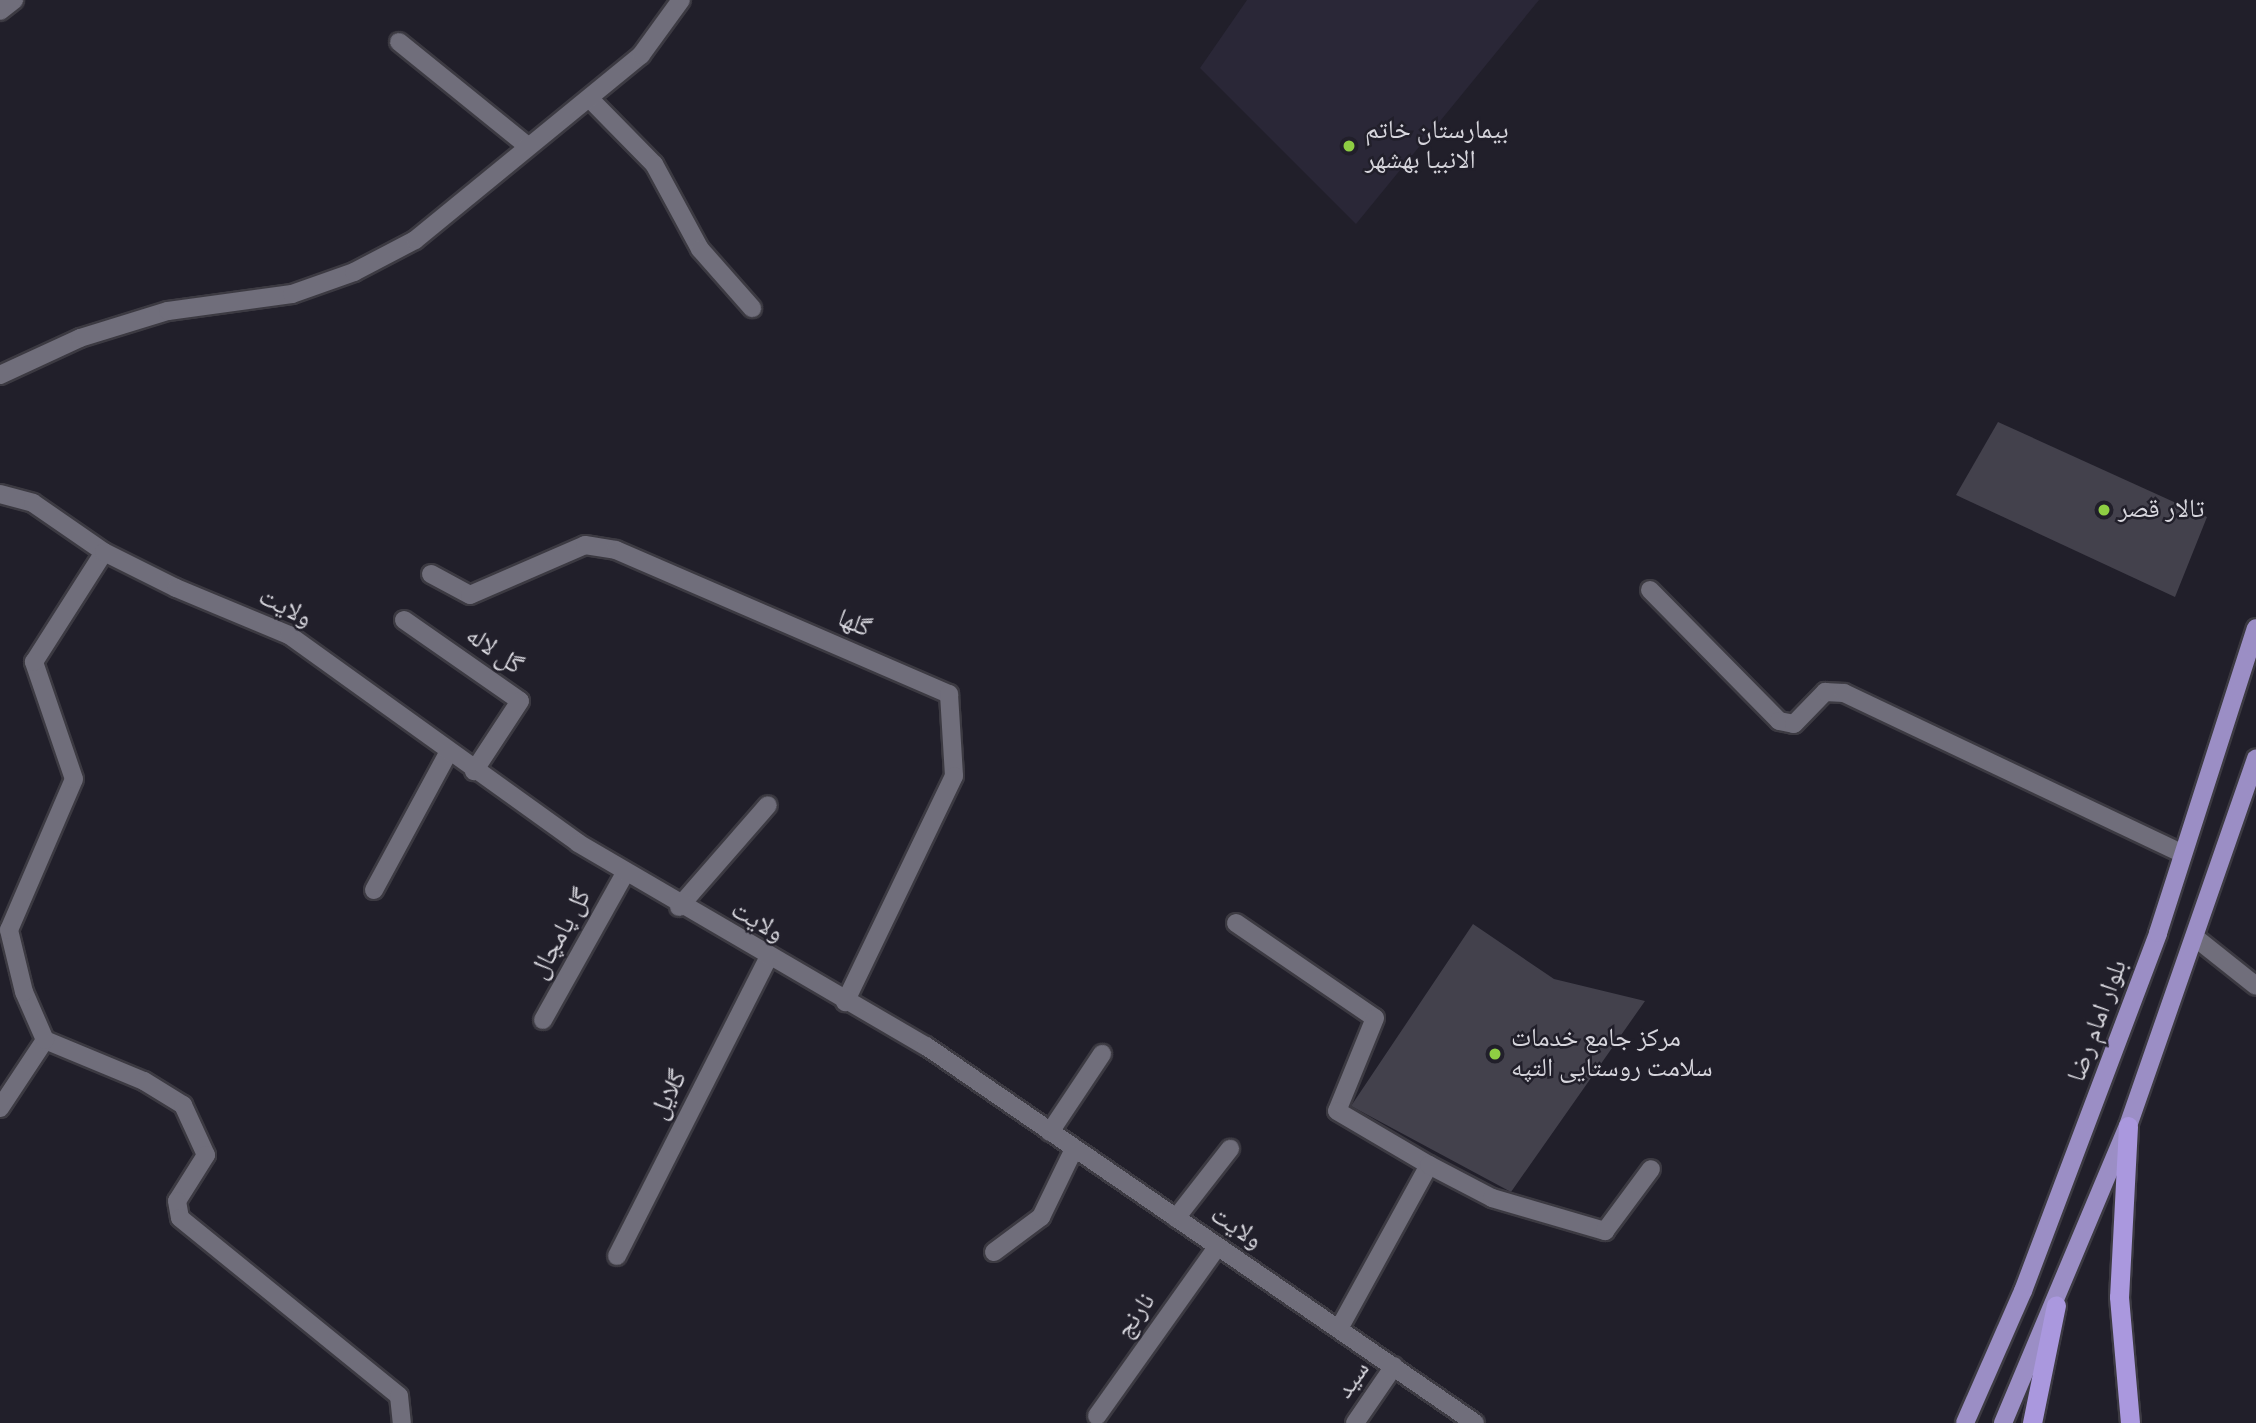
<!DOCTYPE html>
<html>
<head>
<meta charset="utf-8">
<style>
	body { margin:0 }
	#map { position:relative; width:2256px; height:1423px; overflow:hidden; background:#211f2a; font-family:Signika,"Noto Naskh Arabic",sans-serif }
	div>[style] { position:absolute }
	.built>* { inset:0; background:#2a2737 }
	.building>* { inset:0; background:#43414c }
	.roads { filter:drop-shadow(2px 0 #3c3a42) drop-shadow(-2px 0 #3c3a42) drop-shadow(0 2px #3c3a42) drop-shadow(0 -2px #3c3a42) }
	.minor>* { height:18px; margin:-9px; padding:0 9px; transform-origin:9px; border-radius:9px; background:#706e7b }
	.tertiary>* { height:18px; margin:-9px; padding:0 9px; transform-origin:9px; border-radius:9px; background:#706e7b }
	.primary>* { height:18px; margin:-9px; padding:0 9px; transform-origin:9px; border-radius:9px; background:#9b8ec5 }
	.trunk>* { height:19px; margin:-9.5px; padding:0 9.5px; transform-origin:9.5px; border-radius:9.5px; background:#aa98de }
	.dots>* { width:19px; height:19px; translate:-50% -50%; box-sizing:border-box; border:4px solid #211f2a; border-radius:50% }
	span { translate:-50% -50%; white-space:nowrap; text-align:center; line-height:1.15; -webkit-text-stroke:5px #211f2a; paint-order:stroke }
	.poi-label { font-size:26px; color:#d6d5dc }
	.left { translate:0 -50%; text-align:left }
	.street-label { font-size:26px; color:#d6d5dc }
</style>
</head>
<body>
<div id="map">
	<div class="built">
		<i style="clip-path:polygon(1247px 0,1539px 0,1356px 224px,1200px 68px)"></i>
	</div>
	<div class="building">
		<i style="clip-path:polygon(1998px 422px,2207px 517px,2175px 597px,1956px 495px)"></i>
		<i style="clip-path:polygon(1473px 924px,1554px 979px,1645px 1001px,1511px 1192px,1351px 1106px)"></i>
	</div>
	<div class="roads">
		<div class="minor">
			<i style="left:0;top:11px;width:18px;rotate:-38deg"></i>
			<i style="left:399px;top:42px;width:162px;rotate:39deg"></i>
			<i style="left:591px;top:100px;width:90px;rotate:45.5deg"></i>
			<i style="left:654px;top:164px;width:97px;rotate:61.6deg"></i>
			<i style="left:700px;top:249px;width:79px;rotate:48.6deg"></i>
			<i style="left:0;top:375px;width:88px;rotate:-24.8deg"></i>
			<i style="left:80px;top:338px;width:92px;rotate:-17.1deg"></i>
			<i style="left:168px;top:311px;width:125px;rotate:-7.8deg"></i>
			<i style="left:292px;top:294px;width:66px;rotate:-19.5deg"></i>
			<i style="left:354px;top:272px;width:69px;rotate:-27.7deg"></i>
			<i style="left:415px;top:240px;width:292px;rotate:-39.3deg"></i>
			<i style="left:641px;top:55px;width:68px;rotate:-54deg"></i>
			<i style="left:431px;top:574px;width:44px;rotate:28.3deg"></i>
			<i style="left:470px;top:595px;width:125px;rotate:-23.5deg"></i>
			<i style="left:585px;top:545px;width:31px;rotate:9deg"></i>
			<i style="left:616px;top:550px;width:363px;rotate:23.4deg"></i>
			<i style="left:949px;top:694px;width:82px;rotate:86.5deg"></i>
			<i style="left:954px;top:776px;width:251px;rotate:115.7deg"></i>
			<i style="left:1650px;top:590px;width:184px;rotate:45.4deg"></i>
			<i style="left:1779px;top:721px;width:15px;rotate:11deg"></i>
			<i style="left:1794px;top:724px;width:45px;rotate:-45.9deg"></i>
			<i style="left:1825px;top:692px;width:19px;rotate:3deg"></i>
			<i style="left:1844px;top:693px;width:375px;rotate:25.4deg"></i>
			<i style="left:404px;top:620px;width:141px;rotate:34.9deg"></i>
			<i style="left:520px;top:701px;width:84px;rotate:123.3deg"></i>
			<i style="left:374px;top:890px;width:156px;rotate:-61.6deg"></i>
			<i style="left:679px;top:907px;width:135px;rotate:-48.9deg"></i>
			<i style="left:1236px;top:923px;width:168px;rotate:34.4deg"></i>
			<i style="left:1375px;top:1018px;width:100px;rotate:112.2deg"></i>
			<i style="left:1337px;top:1111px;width:107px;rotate:30.4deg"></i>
			<i style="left:1429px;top:1165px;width:187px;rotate:118.8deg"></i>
			<i style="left:2197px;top:939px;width:75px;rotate:38.5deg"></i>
			<i style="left:543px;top:1020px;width:168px;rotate:-60.8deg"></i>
			<i style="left:45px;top:1040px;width:107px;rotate:22.5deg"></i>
			<i style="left:144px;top:1081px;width:46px;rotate:31.6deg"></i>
			<i style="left:183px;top:1105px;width:55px;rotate:65.3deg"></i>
			<i style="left:206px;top:1155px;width:54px;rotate:122.2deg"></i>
			<i style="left:177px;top:1201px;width:17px;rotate:80deg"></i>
			<i style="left:180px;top:1218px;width:282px;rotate:39.1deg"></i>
			<i style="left:399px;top:1396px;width:27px;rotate:84deg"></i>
			<i style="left:0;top:1108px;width:82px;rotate:-56.5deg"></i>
			<i style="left:45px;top:1040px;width:52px;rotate:-113.6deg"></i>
			<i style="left:24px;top:992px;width:64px;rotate:-103.6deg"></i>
			<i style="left:9px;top:930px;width:164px;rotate:-66.7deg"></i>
			<i style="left:74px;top:779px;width:124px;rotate:-108.9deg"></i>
			<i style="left:34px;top:662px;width:130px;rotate:-57.5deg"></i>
			<i style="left:1050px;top:1132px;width:94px;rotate:-56.3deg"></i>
			<i style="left:1429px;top:1165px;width:71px;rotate:27.6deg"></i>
			<i style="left:1492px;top:1198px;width:118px;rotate:16.3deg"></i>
			<i style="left:1605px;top:1231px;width:77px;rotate:-53.4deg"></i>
			<i style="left:1176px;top:1218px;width:88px;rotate:-52deg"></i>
			<i style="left:994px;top:1252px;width:59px;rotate:-36.7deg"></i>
			<i style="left:1041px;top:1217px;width:76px;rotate:-64.1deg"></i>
			<i style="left:617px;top:1256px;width:333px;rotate:-63.1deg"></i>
			<i style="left:1097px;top:1416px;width:207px;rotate:-54.6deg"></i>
			<i style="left:1355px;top:1423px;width:69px;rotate:-55.6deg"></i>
		</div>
		<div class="tertiary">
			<i style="left:0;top:494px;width:34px;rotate:15deg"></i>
			<i style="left:33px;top:503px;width:86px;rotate:34.6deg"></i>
			<i style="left:104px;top:552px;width:80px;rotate:26.6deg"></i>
			<i style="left:176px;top:588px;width:122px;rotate:22.6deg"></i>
			<i style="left:289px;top:635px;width:356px;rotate:35.7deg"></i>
			<i style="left:578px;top:843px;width:403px;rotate:30.3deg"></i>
			<i style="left:926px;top:1046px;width:666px;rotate:34.48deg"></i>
		</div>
		<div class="primary">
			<i style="left:1965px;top:1423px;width:144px;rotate:-66.3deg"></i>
			<i style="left:2023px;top:1291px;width:383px;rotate:-69.3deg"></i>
			<i style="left:2158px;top:933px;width:320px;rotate:-72.2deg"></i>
			<i style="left:2003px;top:1423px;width:322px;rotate:-67.2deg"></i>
			<i style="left:2128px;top:1126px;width:389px;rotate:-70.8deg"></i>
		</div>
		<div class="trunk">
			<i style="left:2128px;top:1126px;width:171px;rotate:93deg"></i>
			<i style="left:2119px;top:1297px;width:126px;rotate:85deg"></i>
			<i style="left:2032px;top:1423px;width:120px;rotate:-78.5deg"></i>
		</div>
	</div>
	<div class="dots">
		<i style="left:1349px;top:146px;background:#8ece43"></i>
		<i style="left:2104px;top:510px;background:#8ece43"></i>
		<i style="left:1495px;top:1054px;background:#8ece43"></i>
	</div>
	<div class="poi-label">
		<span class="left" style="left:1365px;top:146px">بیمارستان خاتم<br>الانبیا بهشهر</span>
		<span class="left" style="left:2118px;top:510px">تالار قصر</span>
		<span class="left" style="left:1511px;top:1054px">مرکز جامع خدمات<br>سلامت روستایی التپه</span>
	</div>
	<div class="street-label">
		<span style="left:285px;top:608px;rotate:27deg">ولایت</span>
		<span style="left:854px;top:624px;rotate:23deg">گلها</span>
		<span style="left:494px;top:651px;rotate:35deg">گل لاله</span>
		<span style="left:757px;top:922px;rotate:30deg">ولایت</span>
		<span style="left:561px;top:934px;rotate:-61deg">گل پامچال</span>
		<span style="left:2098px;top:1021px;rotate:-70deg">بلوار امام رضا</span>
		<span style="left:669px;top:1095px;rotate:-63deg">گلایل</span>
		<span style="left:1236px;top:1228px;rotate:34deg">ولایت</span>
		<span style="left:1136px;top:1316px;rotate:-55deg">نارنج</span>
		<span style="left:1353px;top:1380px;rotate:-55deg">سید</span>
	</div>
</div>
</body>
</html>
